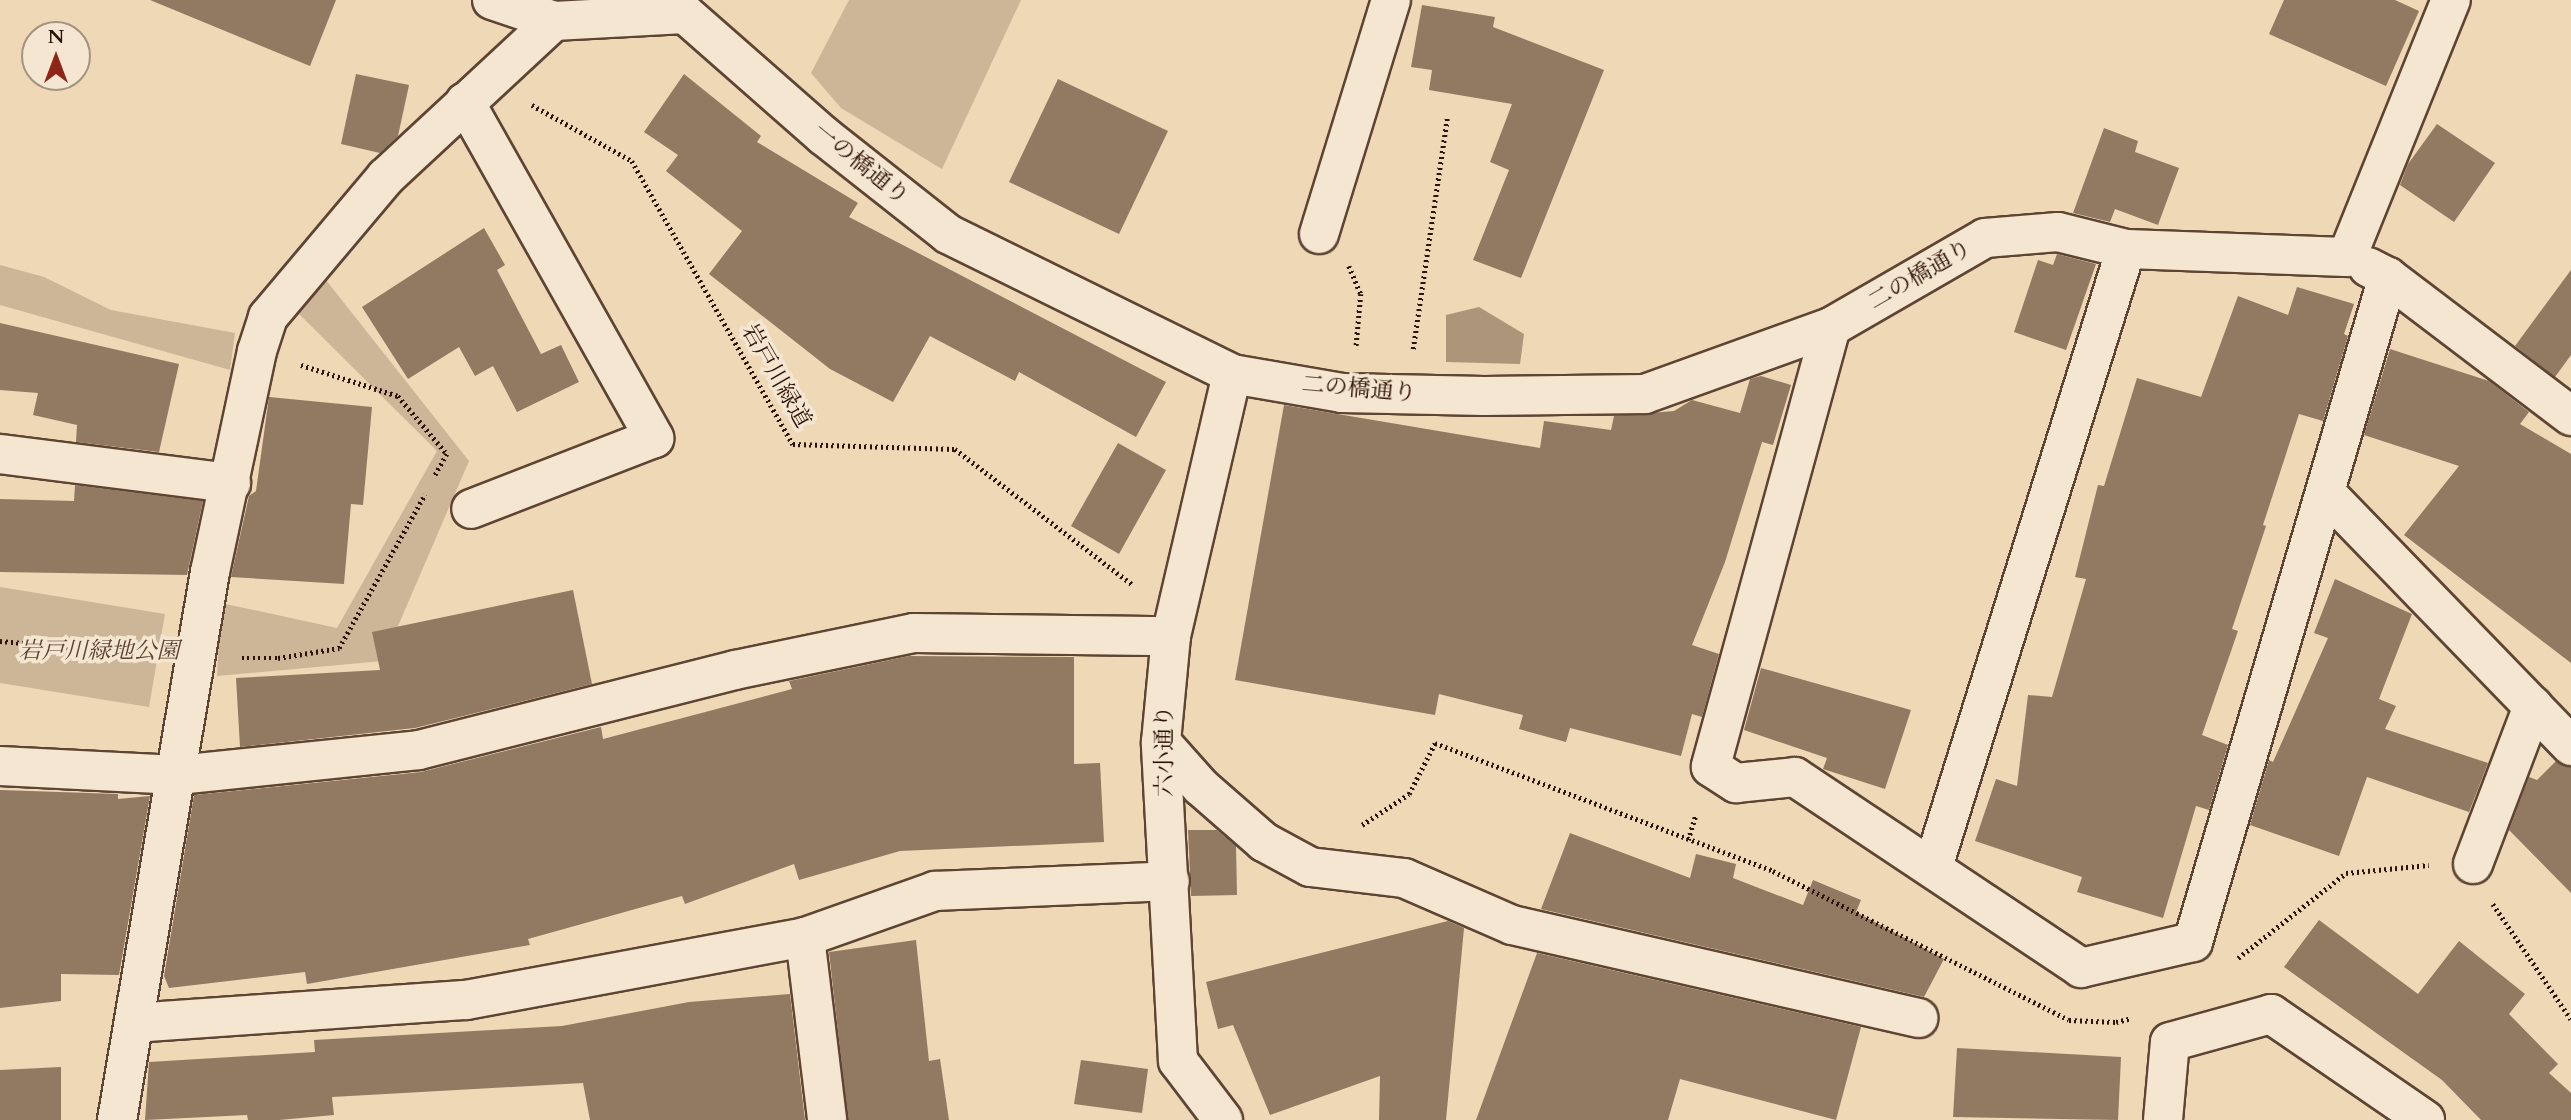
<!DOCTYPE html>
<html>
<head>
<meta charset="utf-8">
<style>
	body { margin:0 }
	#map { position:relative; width:2571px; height:1120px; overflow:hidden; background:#eed8b6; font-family:Cardo,"Noto Serif JP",serif }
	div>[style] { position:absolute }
	.green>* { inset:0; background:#cdb698 }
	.water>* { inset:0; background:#ad957a }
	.building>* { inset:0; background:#927962 }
	.path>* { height:4.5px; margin-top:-2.25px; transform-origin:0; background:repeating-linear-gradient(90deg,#2e1207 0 2px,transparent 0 5.5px) }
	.roads { filter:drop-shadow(2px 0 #5e4433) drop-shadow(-2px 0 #5e4433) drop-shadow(0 2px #5e4433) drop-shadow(0 -2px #5e4433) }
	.minor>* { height:38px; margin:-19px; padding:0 19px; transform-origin:19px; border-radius:19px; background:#f4e6d0 }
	span { translate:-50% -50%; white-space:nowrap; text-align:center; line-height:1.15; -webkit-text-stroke:7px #f4e6d0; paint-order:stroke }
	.street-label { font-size:23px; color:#2e1207 }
	.park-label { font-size:23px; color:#5e4332; font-style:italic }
	.north { position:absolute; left:21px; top:21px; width:70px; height:70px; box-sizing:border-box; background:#f4e6d0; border:2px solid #a59180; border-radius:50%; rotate:0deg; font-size:19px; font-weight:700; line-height:28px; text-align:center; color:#2e1207 }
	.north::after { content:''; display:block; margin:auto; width:24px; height:32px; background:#8f2418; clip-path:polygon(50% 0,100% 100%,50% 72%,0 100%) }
</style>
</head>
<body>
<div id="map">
	<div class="green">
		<i style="clip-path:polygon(849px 0,1021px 0,942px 169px,841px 108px,811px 73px)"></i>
		<i style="clip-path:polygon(0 265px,44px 277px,111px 310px,235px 333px,230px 370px,0 305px)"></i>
		<i style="clip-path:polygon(322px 275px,469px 461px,383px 661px,217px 676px,221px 603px,337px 628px,437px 451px,294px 309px)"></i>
		<i style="clip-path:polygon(0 587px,165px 614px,149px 707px,0 683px)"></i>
	</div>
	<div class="water">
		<i style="clip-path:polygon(1479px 307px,1524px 334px,1520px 364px,1446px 362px,1446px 315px)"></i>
	</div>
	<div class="building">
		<i style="clip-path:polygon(150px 0,336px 0,310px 66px)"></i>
		<i style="clip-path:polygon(2284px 0,2395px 0,2419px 11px,2386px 86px,2269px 34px)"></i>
		<i style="clip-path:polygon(1422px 5px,1495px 17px,1493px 27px,1604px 70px,1521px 278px,1473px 260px,1509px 170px,1490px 162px,1512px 104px,1429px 90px,1432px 70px,1411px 67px)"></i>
		<i style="clip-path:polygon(356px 74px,409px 85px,398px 136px,380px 153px,341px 144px)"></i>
		<i style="clip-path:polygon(684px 74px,761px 136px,757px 142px,858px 203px,849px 217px,1166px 382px,1136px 437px,1019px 372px,1015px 381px,930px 336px,893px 402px,830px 369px,709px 274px,742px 231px,666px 171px,678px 155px,644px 132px)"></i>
		<i style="clip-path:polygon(1058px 79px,1168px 131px,1119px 234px,1009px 182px)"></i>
		<i style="clip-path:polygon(2437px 124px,2495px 163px,2454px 222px,2400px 185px,2408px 164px)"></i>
		<i style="clip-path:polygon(2104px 128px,2138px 141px,2135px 152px,2179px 168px,2158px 225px,2115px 209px,2110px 222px,2073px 213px)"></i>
		<i style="clip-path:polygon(484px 228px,505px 265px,497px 270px,541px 354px,561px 345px,579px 382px,517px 412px,493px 366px,475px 376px,459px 347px,408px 379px,362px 307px)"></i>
		<i style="clip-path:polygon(2057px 254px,2096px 264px,2066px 350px,2014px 332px,2038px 260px,2053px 265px)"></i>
		<i style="clip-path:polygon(2571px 270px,2571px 355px,2555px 377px,2515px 346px)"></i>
		<i style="clip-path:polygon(2297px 287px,2354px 304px,2344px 334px,2348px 336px,2323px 421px,2299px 414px,2263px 525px,2266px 526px,2232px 629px,2238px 631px,2202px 735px,2228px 745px,2209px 810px,2196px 806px,2163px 918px,2077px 892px,2082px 877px,1975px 841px,1996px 779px,2017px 786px,2028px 695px,2052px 697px,2086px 579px,2075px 577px,2098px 485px,2104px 486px,2137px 378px,2201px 397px,2238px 296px,2288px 315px)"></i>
		<i style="clip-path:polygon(0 323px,179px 364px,159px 452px,76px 442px,77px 425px,33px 415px,38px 393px,0 390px)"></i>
		<i style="clip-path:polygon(2390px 349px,2489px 381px,2529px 412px,2520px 424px,2571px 454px,2571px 663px,2404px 535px,2459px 466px,2364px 435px)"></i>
		<i style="clip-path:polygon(1761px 376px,1791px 385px,1773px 445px,1762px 442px,1725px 562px,1692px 645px,1719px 654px,1702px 717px,1692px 714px,1681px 756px,1570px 728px,1566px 742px,1519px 729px,1523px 715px,1439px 694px,1435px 715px,1235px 680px,1284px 405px,1540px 448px,1544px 421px,1611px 430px,1614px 416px,1674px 411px,1692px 400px,1740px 413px,1750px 379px)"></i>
		<i style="clip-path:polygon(269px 397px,372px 407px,363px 505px,351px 504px,344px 584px,231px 577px,249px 496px,256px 491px)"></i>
		<i style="clip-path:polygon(1118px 443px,1166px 470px,1119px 554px,1071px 526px)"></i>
		<i style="clip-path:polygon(75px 485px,203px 501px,187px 575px,0 572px,0 499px,74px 501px)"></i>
		<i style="clip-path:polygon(2335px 579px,2412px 614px,2379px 699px,2396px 706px,2385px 729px,2488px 763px,2469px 812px,2367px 777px,2339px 856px,2250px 825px,2269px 760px,2273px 762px,2328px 638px,2314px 633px)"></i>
		<i style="clip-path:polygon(573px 590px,592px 684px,415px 728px,240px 747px,236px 678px,380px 670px,372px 632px)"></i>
		<i style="clip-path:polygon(909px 656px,1074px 657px,1074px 764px,1100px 763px,1104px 842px,900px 851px,799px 880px,794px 864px,685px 904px,682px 896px,528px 939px,530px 945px,307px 984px,305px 972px,169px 988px,164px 976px,194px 795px,421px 772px,601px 727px,603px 739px,792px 689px,789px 681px)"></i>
		<i style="clip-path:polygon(1761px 668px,1911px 710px,1885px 789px,1823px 769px,1827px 758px,1744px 730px)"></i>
		<i style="clip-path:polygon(2556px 761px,2571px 767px,2571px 893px,2509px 830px,2529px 777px,2537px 780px)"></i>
		<i style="clip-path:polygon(0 790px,118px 794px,118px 799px,150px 796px,119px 975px,61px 974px,61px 1001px,0 1008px)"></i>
		<i style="clip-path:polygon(1188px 830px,1217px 830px,1236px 846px,1237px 895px,1191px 896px)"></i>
		<i style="clip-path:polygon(1570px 833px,1690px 878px,1696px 854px,1736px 864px,1733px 878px,1803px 905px,1813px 880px,1861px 900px,1856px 912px,1944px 959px,1924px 997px,1545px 910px,1541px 909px)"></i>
		<i style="clip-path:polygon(2319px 920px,2418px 994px,2459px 941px,2525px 994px,2509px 1014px,2558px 1064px,2549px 1073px,2571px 1093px,2571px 1120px,2481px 1120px,2442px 1080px,2284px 967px)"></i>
		<i style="clip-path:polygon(1448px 921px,1464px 928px,1446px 1120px,1379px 1120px,1380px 1076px,1270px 1115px,1233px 1025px,1218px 1029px,1206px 982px)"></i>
		<i style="clip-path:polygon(916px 940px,929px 1061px,940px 1059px,949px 1120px,848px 1120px,829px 952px)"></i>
		<i style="clip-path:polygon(1537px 953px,1861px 1027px,1836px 1120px,1680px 1079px,1668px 1120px,1476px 1120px)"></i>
		<i style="clip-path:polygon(790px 994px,805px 1120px,590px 1120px,583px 1083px,332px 1097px,334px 1115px,279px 1120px,248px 1120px,247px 1115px,145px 1120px,149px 1062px,315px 1052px,314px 1040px,562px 1026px,689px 1002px)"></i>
		<i style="clip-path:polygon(1957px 1048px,2121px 1057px,2118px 1120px,1953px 1117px)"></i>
		<i style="clip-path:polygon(1081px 1060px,1148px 1069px,1142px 1113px,1074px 1104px)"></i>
		<i style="clip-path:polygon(61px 1067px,61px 1120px,0 1120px,0 1070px)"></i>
	</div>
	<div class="path">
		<i style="left:532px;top:105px;width:115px;rotate:29.2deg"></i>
		<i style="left:632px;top:161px;width:326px;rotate:60.4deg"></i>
		<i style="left:793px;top:444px;width:162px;rotate:1.8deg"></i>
		<i style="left:955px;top:449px;width:225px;rotate:37.4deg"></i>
		<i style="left:1349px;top:266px;width:30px;rotate:67deg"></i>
		<i style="left:1361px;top:294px;width:55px;rotate:95.2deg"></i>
		<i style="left:1413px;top:349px;width:233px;rotate:-81.6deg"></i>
		<i style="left:301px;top:365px;width:102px;rotate:17.7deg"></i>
		<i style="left:398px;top:396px;width:76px;rotate:49.8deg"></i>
		<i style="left:447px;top:454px;width:26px;rotate:119deg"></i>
		<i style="left:0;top:641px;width:150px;rotate:5deg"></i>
		<i style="left:242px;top:658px;width:36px"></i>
		<i style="left:278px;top:658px;width:62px;rotate:-9.3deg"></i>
		<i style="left:339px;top:648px;width:176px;rotate:-60.8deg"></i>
		<i style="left:1362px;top:825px;width:56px;rotate:-33.4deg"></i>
		<i style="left:1409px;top:794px;width:57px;rotate:-63deg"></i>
		<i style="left:1435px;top:743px;width:361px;rotate:20.7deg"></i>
		<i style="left:1773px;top:871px;width:331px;rotate:26.7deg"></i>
		<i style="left:2069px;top:1020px;width:47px;rotate:2.4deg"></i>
		<i style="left:2116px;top:1022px;width:16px;rotate:-14deg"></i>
		<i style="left:1688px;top:840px;width:27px;rotate:-73deg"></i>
		<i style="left:2493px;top:904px;width:139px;rotate:55.9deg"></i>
		<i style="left:2238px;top:958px;width:137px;rotate:-38.2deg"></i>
		<i style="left:2346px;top:873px;width:83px;rotate:-5.5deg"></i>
	</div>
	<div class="roads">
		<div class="minor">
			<i style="left:492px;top:0;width:65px;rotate:18.7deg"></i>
			<i style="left:554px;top:21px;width:131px;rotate:-3.1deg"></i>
			<i style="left:685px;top:14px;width:185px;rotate:41.3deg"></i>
			<i style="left:824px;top:136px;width:158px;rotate:38.3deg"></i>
			<i style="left:948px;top:234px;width:317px;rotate:26.2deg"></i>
			<i style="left:1232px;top:374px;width:112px;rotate:9.8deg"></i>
			<i style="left:1342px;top:393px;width:142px;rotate:1.2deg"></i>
			<i style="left:1484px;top:396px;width:161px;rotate:-0.7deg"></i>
			<i style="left:1645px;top:394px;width:198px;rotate:-19.8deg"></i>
			<i style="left:1831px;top:327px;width:178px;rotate:-30deg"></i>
			<i style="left:1985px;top:238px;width:73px;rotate:-4.7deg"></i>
			<i style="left:2058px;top:232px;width:70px;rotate:14deg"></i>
			<i style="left:2126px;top:249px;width:221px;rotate:2.1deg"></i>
			<i style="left:2347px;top:257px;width:277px;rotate:-68deg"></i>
			<i style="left:465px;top:102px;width:386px;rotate:60.6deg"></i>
			<i style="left:654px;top:438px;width:196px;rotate:158.8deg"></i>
			<i style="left:1319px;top:234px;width:245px;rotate:-72.9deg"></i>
			<i style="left:2368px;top:267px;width:22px;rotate:27deg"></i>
			<i style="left:2388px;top:277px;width:230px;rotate:37.2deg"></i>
			<i style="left:1831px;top:327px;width:456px;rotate:105.3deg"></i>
			<i style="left:1711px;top:767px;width:30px;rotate:33deg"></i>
			<i style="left:1736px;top:783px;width:59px;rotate:-5.8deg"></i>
			<i style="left:1795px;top:777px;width:344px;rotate:33.7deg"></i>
			<i style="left:2081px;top:968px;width:115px;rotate:-13.1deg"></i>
			<i style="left:2193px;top:942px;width:693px;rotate:-73.66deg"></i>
			<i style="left:0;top:454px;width:233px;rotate:7.2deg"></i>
			<i style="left:2327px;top:494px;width:351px;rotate:45.9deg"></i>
			<i style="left:1161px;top:742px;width:60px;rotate:48.4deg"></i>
			<i style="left:1201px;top:787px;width:84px;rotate:41.1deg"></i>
			<i style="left:1264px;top:842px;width:52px;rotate:28.5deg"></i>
			<i style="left:1310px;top:867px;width:95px;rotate:6.7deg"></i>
			<i style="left:1404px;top:878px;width:118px;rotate:23.5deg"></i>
			<i style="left:1512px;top:925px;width:417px;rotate:12.9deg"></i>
			<i style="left:0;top:766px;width:178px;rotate:2.9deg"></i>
			<i style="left:178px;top:775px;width:242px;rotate:-5.9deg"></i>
			<i style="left:419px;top:750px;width:326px;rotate:-14.2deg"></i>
			<i style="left:735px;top:670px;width:183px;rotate:-11.7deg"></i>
			<i style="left:914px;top:633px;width:257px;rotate:0.7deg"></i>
			<i style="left:2473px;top:864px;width:169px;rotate:-69.2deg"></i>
			<i style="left:1933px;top:867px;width:647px;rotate:-72.66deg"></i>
			<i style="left:805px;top:937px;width:184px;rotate:83.1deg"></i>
			<i style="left:134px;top:1023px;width:333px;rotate:-4deg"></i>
			<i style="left:466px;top:1000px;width:345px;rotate:-10.5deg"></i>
			<i style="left:805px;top:937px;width:138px;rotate:-19.5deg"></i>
			<i style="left:935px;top:891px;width:235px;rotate:-2.4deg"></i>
			<i style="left:117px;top:1120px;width:556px;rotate:-80.37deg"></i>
			<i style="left:210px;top:572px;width:226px;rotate:-78deg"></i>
			<i style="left:257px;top:351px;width:36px;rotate:-72deg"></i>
			<i style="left:268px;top:317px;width:183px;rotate:-49.9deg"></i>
			<i style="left:386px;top:177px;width:229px;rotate:-42.9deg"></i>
			<i style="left:1223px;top:1120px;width:74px;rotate:-127.3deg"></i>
			<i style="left:1178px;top:1061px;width:319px;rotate:-93.1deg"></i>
			<i style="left:1161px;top:742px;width:106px;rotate:-84.6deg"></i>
			<i style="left:1171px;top:636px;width:269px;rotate:-76.9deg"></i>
			<i style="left:2163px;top:1120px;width:78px;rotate:-84.9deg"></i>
			<i style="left:2170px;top:1042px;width:105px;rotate:-15.5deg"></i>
			<i style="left:2271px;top:1014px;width:187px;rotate:34.5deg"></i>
		</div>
	</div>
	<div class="street-label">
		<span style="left:861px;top:164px;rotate:39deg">一の橋通り</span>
		<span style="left:1920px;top:275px;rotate:-30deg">二の橋通り</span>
		<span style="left:776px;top:376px;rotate:60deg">岩戸川緑道</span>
		<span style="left:1359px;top:389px;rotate:5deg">二の橋通り</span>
		<span style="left:1165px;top:751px;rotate:-90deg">六小通り</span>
	</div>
	<div class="park-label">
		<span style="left:99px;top:651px">岩戸川緑地公園</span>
	</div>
	<div class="north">N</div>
</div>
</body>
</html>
